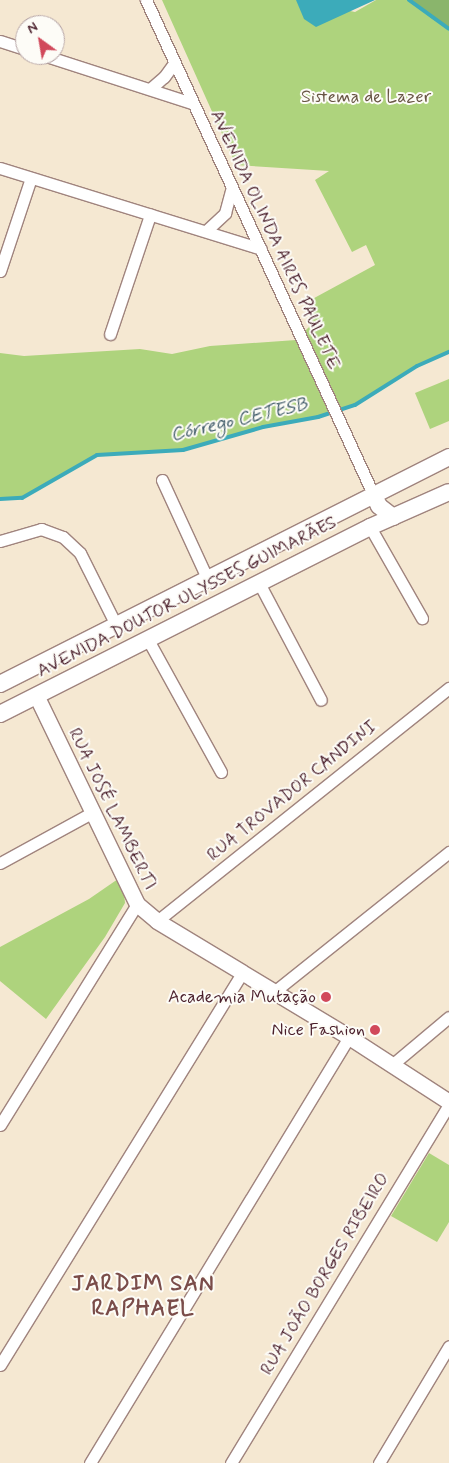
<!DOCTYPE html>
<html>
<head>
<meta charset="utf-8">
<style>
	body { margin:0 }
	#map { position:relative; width:449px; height:1463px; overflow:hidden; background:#f5e8d2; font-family:Mynerve,sans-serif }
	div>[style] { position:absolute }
	.green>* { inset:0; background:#aed37d }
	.forest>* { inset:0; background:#8ab56c }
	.water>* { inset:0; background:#3cabba }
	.stream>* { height:4px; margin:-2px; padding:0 2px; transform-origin:2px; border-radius:2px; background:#3cabba }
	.roads { filter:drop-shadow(1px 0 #a0847e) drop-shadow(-1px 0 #a0847e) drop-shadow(0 1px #a0847e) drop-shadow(0 -1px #a0847e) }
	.minor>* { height:11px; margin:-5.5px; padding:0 5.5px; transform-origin:5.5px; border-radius:5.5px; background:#fff }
	.tertiary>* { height:15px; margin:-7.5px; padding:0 7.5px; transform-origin:7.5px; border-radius:7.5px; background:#fff }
	.secondary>* { height:16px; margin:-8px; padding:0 8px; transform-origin:8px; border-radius:8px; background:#fff }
	.dots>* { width:14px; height:14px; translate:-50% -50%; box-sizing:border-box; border:2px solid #fdfcf7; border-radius:50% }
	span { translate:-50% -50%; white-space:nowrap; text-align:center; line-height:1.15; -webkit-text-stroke:4px #fdfcf7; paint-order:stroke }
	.park-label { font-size:18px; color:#685544 }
	.street-label { font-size:18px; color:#4a1f2b }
	.poi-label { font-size:18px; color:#4a1f2b }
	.right { translate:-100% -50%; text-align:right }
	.water-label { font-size:19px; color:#445e6b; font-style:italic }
	.district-label { font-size:22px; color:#7a4c49; font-weight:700; letter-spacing:1px }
	.north { position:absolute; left:15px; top:15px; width:50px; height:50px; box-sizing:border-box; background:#fdfcf7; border:1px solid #b5a4a5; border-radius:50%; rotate:328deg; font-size:14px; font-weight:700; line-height:20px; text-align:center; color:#4a1f2b }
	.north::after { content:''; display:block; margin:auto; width:18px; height:22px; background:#d1495b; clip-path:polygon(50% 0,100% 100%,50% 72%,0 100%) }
</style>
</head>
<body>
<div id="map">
	<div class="green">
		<i style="clip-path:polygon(162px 0,297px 0,355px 12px,376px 0,409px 0,449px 29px,449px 352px,417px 366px,355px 405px,318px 417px,263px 427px,183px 450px,97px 455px,22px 498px,0 499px,0 353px,24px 356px,140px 349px,172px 354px,210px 346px,296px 340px,312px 324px,305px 303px,375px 265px,366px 245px,352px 252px,315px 180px,329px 171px,236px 165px)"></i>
		<i style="clip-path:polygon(449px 379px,449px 421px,430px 429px,415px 393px)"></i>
		<i style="clip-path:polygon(118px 879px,124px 892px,125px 903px,105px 937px,46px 1019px,0 981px,0 947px,89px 899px)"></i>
		<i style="clip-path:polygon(429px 1153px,449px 1165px,449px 1222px,437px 1242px,391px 1216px)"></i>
	</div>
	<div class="forest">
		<i style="clip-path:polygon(409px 0,449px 0,449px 29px,431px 18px)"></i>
	</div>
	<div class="water">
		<i style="clip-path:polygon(296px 0,375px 0,316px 27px,304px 19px)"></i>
	</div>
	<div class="stream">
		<i style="left:409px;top:0;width:49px;rotate:35.9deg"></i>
		<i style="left:0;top:499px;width:22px;rotate:-3deg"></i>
		<i style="left:22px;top:498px;width:86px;rotate:-29.8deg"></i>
		<i style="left:97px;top:455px;width:86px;rotate:-3.3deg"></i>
		<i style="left:183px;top:450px;width:83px;rotate:-16deg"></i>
		<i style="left:263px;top:427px;width:56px;rotate:-10.3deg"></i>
		<i style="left:318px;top:417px;width:39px;rotate:-18deg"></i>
		<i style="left:355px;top:405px;width:73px;rotate:-32.2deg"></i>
		<i style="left:417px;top:366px;width:35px;rotate:-24deg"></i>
	</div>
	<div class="roads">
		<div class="minor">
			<i style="left:146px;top:0;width:544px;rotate:65.32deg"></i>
			<i style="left:0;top:41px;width:26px;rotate:18deg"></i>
			<i style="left:43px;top:55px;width:157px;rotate:17.9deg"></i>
			<i style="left:150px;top:89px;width:18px;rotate:-41deg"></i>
			<i style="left:164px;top:77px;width:17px;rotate:-54deg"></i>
			<i style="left:0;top:168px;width:273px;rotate:17.2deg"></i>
			<i style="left:207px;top:230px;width:25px;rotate:-43deg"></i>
			<i style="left:225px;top:213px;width:27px;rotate:-75deg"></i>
			<i style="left:0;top:271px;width:98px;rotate:-71.6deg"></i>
			<i style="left:110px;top:334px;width:126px;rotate:-71.4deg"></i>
			<i style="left:162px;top:480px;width:108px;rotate:65.3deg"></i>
			<i style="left:370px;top:527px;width:105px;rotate:60.3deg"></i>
			<i style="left:0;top:541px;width:43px;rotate:-16.3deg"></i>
			<i style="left:41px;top:529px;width:23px;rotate:20deg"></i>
			<i style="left:63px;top:537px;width:23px;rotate:43deg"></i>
			<i style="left:80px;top:553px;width:78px;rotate:63.4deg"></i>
			<i style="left:259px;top:583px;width:132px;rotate:62.1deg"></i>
			<i style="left:147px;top:638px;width:153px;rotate:61.1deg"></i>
			<i style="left:0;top:863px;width:106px;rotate:-28.7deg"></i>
			<i style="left:157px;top:921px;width:374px;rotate:-38.6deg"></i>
			<i style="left:275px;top:991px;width:223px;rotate:-38.6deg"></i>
			<i style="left:393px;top:1064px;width:73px;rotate:-40deg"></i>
			<i style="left:0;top:1125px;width:260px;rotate:-58.2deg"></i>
			<i style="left:0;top:1365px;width:462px;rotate:-58.3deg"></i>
			<i style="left:90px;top:1463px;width:499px;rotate:-58.7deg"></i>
			<i style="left:231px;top:1463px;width:420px;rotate:-58.7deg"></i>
			<i style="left:379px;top:1463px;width:136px;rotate:-59.1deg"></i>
		</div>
		<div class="tertiary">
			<i style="left:36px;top:695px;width:232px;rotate:64.2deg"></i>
			<i style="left:137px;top:904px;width:26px;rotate:40deg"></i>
			<i style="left:157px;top:921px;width:224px;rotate:31.1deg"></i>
			<i style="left:349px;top:1037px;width:119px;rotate:33deg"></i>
		</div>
		<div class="secondary">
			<i style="left:373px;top:494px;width:13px;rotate:63deg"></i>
			<i style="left:379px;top:506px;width:18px;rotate:38deg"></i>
			<i style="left:0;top:684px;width:503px;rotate:-26.82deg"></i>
			<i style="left:0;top:714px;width:415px;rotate:-26.8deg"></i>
			<i style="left:370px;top:527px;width:86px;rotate:-23.9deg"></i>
		</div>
	</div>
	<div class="dots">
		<i style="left:326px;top:997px;background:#d1495b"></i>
		<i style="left:375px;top:1030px;background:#d1495b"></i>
	</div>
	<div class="park-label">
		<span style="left:366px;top:97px">Sistema de Lazer</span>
	</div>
	<div class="street-label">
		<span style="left:275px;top:240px;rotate:65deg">AVENIDA OLINDA AIRES PAULETE</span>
		<span style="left:187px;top:597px;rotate:-27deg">AVENIDA DOUTOR ULYSSES GUIMARÃES</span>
		<span style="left:292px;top:791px;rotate:-39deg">RUA TROVADOR CANDINI</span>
		<span style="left:112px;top:809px;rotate:64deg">RUA JOSÉ LAMBERTI</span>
		<span style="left:325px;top:1274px;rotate:-59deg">RUA JOÃO BORGES RIBEIRO</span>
	</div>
	<div class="poi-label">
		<span class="right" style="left:316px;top:997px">Academia Mutação</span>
		<span class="right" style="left:365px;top:1030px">Nice Fashion</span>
	</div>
	<div class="water-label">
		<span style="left:239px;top:420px;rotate:-13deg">Córrego CETESB</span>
	</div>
	<div class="district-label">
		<span style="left:143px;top:1297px">JARDIM SAN<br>RAPHAEL</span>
	</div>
	<div class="north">N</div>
</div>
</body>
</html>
